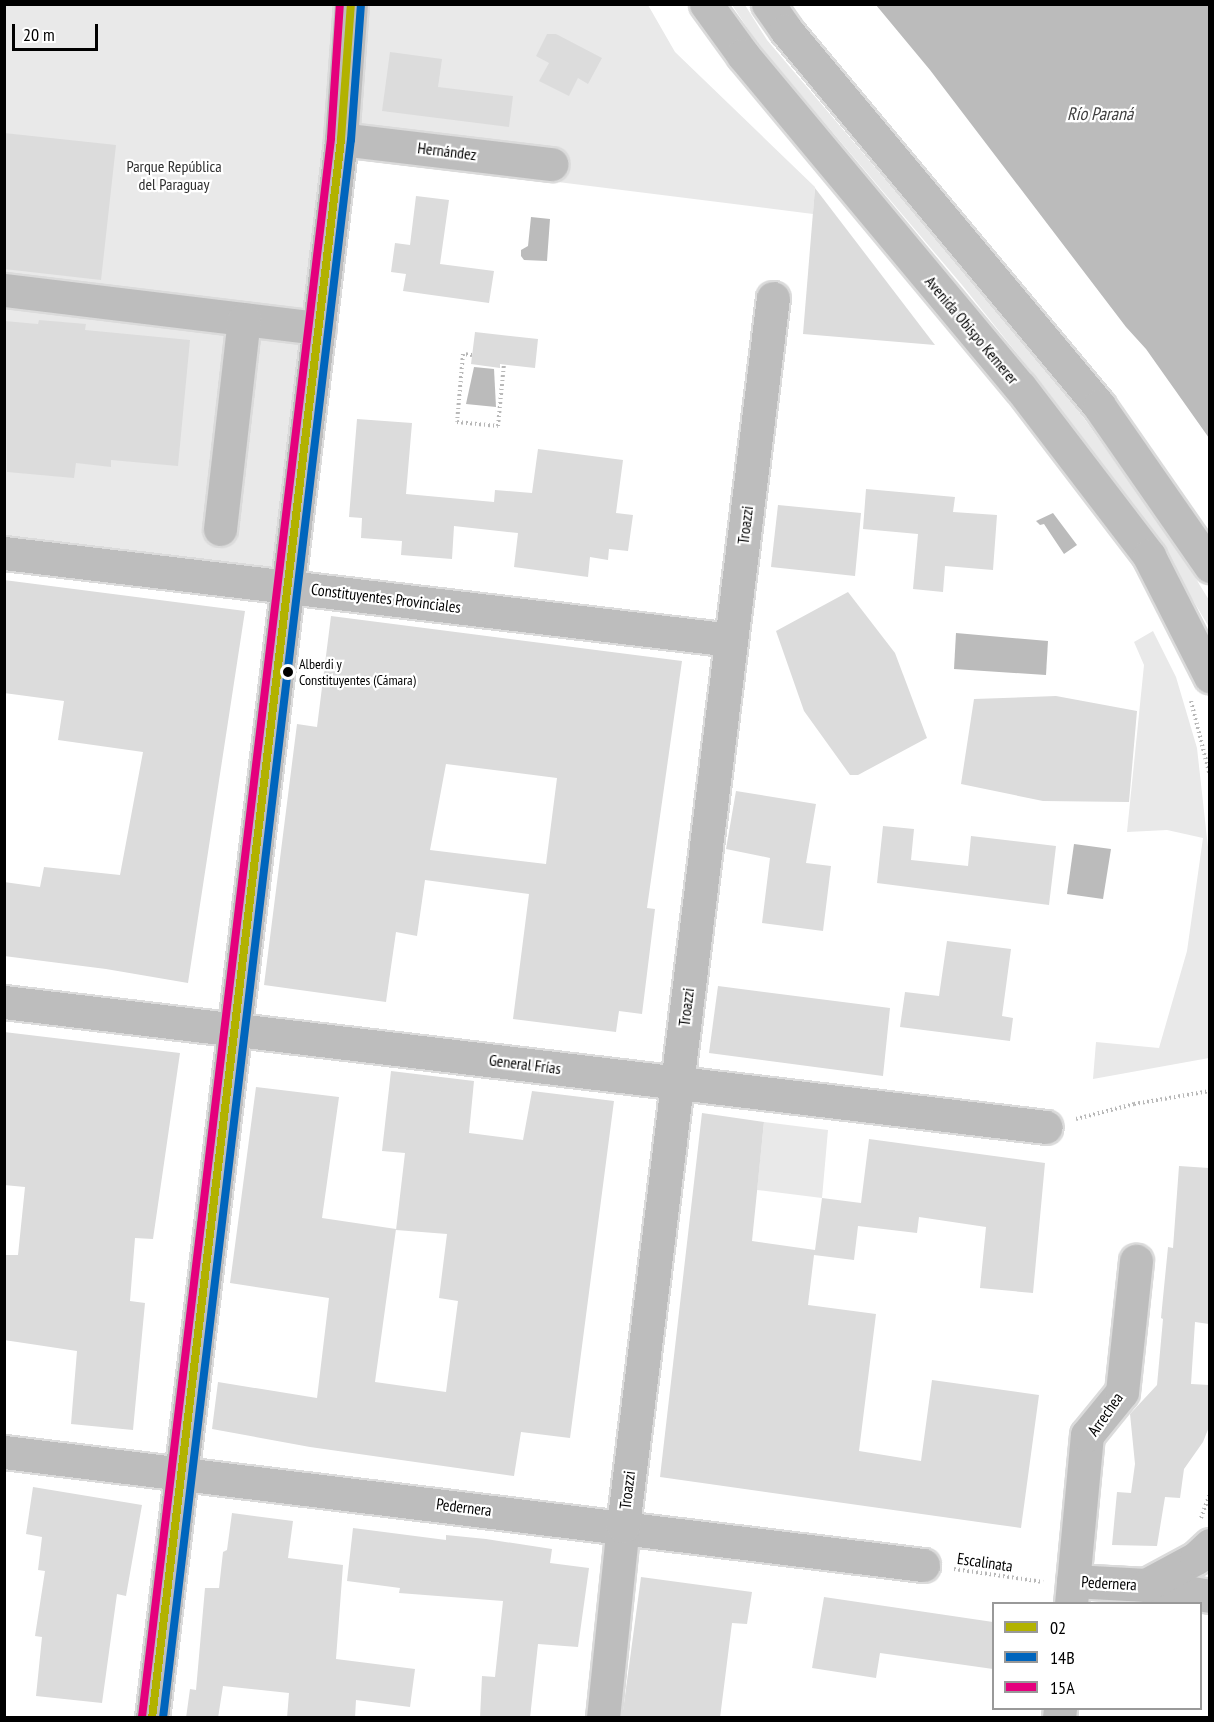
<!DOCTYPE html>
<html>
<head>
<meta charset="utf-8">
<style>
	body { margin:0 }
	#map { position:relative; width:1214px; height:1722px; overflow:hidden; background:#fff; font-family:"PT Sans Narrow",sans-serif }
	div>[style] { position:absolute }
	.green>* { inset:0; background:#e9e9e9 }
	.water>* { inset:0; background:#bbb }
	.building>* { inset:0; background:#dcdcdc }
	.path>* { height:4px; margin-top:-2px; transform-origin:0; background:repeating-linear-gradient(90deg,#b8b8b8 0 1.5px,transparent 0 4.5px) }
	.roads { filter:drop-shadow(2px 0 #dbdbdb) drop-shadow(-2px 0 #dbdbdb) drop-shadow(0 2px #dbdbdb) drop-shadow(0 -2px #dbdbdb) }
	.minor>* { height:33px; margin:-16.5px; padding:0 16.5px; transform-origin:16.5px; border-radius:16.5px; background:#bdbdbd }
	.major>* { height:33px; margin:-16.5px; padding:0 16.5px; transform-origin:16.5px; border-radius:16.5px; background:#bdbdbd }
	.bus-1>* { height:8px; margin:-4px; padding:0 4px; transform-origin:4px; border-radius:4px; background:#b2b200 }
	.bus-2>* { height:8px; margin:-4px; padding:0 4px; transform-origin:4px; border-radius:4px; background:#0065bd }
	.bus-3>* { height:8px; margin:-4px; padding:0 4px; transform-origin:4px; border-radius:4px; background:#e5007d }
	.dots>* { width:16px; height:16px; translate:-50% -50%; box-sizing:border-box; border:3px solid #fff; border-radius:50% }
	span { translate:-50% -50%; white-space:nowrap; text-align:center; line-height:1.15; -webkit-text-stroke:4.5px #fff; paint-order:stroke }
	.bus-label { font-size:14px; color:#000 }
	.left { translate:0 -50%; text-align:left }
	.street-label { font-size:16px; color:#000 }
	.park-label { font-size:16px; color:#2e2e2e }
	.water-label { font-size:18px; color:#3f3f3f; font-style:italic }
	.frame { position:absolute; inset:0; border:6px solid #000; pointer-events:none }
	.legend { position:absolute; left:992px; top:1602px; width:210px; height:108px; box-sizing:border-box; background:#fff; border:2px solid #999; margin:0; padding:8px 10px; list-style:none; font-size:18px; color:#000 }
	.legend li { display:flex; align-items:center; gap:12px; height:30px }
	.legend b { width:30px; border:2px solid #999 }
	.scale { position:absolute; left:12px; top:24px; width:86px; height:27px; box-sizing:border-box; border:3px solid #000; border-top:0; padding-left:8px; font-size:18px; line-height:21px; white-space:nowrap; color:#000; -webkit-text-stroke:4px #fff; paint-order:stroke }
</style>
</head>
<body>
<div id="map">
	<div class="green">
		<i style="clip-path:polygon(5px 5px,648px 5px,675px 52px,815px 187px,813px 214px,351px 156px,283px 584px,5px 553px)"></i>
		<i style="clip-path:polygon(732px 5px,745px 5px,767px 40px,1061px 386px,1180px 553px,1209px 600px,1209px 627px,1170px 562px,1048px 392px,962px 285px,758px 44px)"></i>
		<i style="clip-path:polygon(1153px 631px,1176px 677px,1197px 748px,1210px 865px,1209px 1058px,1093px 1079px,1096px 1042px,1159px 1048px,1187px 951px,1203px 838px,1167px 830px,1127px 832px,1144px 665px,1134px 642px)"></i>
		<i style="clip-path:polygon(764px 1122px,828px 1130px,822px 1198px,757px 1190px)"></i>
	</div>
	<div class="water">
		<i style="clip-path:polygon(876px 5px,1209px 5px,1209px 438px,1146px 349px,1126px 327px,930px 70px)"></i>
		<i style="clip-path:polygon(531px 217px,550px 219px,547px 261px,524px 260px,521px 256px,521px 250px,528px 246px)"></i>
		<i style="clip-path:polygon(474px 367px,494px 369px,496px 407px,466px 404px)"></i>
		<i style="clip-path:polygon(1053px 513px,1077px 545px,1064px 554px,1044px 524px,1040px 525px,1036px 521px)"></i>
		<i style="clip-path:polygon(956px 633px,1048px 641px,1046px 675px,954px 669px)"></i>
		<i style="clip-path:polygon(1074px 844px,1111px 849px,1103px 899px,1067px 894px)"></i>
	</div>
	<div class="building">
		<i style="clip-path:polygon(547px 34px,556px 34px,602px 58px,588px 84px,578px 78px,569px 96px,539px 81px,549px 63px,536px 56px)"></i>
		<i style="clip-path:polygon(390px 52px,442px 59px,438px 87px,513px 96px,509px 127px,382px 111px)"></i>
		<i style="clip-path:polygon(4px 133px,116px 145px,101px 280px,4px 269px)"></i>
		<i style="clip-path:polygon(815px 188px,935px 345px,803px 334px)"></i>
		<i style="clip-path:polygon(416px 196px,449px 200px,440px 264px,494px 271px,489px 303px,403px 291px,406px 274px,391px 272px,395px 243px,410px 245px)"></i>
		<i style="clip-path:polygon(39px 320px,86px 324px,85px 330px,190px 340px,178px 466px,111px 460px,111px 467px,76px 463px,74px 478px,7px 472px,4px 321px,38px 324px)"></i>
		<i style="clip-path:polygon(475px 332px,538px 339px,535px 368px,500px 364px,500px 368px,471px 364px)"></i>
		<i style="clip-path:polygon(357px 419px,412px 423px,406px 494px,494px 502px,495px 490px,532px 493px,538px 449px,623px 460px,616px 513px,633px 515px,628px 551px,609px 549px,608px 560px,590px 557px,588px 577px,514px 567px,518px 533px,454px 526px,452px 559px,401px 555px,402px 541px,361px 538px,362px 518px,349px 517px)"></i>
		<i style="clip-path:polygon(866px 489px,955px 497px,953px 512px,997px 515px,993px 570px,945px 566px,943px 592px,913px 589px,918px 534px,863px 529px)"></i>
		<i style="clip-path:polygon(778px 505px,861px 513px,855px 576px,771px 567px)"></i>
		<i style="clip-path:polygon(4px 580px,245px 611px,188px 983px,106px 969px,4px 956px,4px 882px,40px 887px,44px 867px,120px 875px,143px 752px,58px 740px,64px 701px,4px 693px)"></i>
		<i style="clip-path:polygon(848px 592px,895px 653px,927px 738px,858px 775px,850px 775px,804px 711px,776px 631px)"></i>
		<i style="clip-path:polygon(evenodd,331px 616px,682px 661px,647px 908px,655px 909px,642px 1014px,619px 1011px,616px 1032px,513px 1019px,529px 894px,425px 880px,417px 936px,396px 932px,386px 1002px,264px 985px,297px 724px,317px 727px,331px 616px,446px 764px,557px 778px,546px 864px,430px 850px,446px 764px)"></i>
		<i style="clip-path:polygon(1056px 696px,1137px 711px,1129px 802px,1043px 801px,961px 784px,974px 699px)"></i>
		<i style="clip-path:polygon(736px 791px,816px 804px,806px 863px,831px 866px,823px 931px,762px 923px,770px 858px,726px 849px)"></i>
		<i style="clip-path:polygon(883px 826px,914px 829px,911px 860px,968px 866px,971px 836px,1056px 846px,1049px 905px,877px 883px)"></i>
		<i style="clip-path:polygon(947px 941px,1011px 949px,1002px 1016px,1013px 1018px,1010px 1041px,900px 1027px,905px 992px,939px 996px)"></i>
		<i style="clip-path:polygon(718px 986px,890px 1008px,883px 1076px,709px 1053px)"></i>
		<i style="clip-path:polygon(4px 1032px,180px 1053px,153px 1239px,135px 1238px,130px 1301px,145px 1303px,133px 1430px,71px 1424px,77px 1351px,4px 1340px,4px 1255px,18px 1255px,25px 1187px,4px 1185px)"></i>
		<i style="clip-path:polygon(391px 1071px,474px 1081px,469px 1133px,523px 1140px,532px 1091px,614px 1101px,570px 1438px,521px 1432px,514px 1476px,310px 1447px,212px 1429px,218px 1382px,317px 1398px,329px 1298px,230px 1283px,256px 1087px,339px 1097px,322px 1218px,396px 1229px,375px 1382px,446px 1392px,458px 1301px,439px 1298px,447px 1234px,396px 1230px,405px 1153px,382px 1151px)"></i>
		<i style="clip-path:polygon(702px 1113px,764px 1122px,752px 1241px,815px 1250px,822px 1198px,861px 1203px,869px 1139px,1045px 1163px,1033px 1293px,980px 1288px,986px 1227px,919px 1217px,917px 1233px,858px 1226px,854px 1260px,814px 1255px,808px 1305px,876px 1314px,859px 1451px,921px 1461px,932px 1380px,1039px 1395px,1021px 1528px,660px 1477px)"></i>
		<i style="clip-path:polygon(1179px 1166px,1209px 1168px,1209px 1324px,1195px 1322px,1191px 1384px,1209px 1385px,1209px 1427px,1203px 1442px,1184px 1469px,1180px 1498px,1165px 1497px,1157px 1546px,1112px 1545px,1117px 1492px,1131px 1493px,1135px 1464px,1130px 1414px,1157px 1385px,1163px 1319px,1161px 1318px,1168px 1247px,1173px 1248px)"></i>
		<i style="clip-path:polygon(33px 1487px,142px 1505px,126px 1596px,117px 1594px,102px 1703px,36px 1696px,42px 1637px,35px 1636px,45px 1571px,38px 1570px,42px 1537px,26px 1534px)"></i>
		<i style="clip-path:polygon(232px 1513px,293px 1521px,288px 1558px,343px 1565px,336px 1659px,415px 1669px,410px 1707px,356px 1700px,355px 1718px,287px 1718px,289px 1693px,223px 1686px,218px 1718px,186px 1718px,190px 1689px,196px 1690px,205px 1588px,219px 1588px,223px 1552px,227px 1550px)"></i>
		<i style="clip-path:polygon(353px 1528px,446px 1540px,446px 1535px,486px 1539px,552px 1549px,550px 1563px,589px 1568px,578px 1647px,538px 1644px,530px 1718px,480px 1718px,482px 1676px,495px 1677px,503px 1601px,399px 1593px,400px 1588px,347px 1581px)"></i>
		<i style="clip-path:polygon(641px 1577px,752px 1592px,747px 1624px,732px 1623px,720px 1718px,622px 1718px)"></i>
		<i style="clip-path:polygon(824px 1597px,993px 1622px,993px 1669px,880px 1653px,876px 1678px,812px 1668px)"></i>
	</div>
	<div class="path">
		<i style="left:472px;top:355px;width:9px;rotate:-174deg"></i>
		<i style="left:463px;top:354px;width:68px;rotate:95deg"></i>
		<i style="left:457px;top:422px;width:41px;rotate:5.6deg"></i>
		<i style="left:498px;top:426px;width:62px;rotate:-84.5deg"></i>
		<i style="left:1191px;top:701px;width:77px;rotate:75.8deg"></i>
		<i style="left:1076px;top:1119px;width:60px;rotate:-14.5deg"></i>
		<i style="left:1134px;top:1104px;width:77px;rotate:-9.7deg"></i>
		<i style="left:1201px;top:1518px;width:27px;rotate:-70deg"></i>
		<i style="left:954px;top:1569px;width:90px;rotate:8.3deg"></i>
	</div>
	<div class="roads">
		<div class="minor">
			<i style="left:341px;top:139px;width:212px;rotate:6.8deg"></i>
			<i style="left:4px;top:290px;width:317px;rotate:6.9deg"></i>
			<i style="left:220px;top:529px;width:211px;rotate:-83.5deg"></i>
			<i style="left:4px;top:553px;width:732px;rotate:6.82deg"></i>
			<i style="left:4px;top:1002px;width:1049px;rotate:6.84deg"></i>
			<i style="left:4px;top:1452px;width:926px;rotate:7.01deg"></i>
			<i style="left:1073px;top:1581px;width:73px;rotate:3.1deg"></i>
			<i style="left:1146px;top:1585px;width:65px;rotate:9.8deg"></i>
			<i style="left:1146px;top:1585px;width:57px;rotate:-28.4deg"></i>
			<i style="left:1196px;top:1558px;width:19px;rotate:-43deg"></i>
			<i style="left:1071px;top:1604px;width:170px;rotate:-84.6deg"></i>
			<i style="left:1087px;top:1435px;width:55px;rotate:-50.9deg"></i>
			<i style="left:1122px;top:1392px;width:132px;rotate:-83.9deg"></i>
			<i style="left:152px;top:1718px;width:1590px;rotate:-83.17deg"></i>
			<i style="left:341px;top:139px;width:135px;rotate:-85.8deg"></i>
			<i style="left:603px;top:1718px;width:193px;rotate:-84.1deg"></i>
			<i style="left:623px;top:1526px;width:1237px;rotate:-83.04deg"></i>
			<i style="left:1059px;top:1718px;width:10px;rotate:-84deg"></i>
		</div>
		<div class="major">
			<i style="left:706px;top:4px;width:63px;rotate:54deg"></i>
			<i style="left:743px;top:55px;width:432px;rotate:50.2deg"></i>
			<i style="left:1020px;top:387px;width:213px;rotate:52.6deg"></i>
			<i style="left:1149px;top:556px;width:135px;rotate:63.1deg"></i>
			<i style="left:768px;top:4px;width:32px;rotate:55deg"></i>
			<i style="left:786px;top:30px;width:489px;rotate:50.2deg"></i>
			<i style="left:1099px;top:406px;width:195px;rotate:55.2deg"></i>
		</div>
	</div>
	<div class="bus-1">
		<i style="left:152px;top:1718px;width:1590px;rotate:-83.17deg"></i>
		<i style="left:341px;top:139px;width:135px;rotate:-85.8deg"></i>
	</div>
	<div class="bus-2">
		<i style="left:163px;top:1718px;width:1589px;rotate:-83.21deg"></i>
		<i style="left:351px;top:140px;width:135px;rotate:-85.8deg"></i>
	</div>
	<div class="bus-3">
		<i style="left:142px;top:1717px;width:1590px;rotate:-83.17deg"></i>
		<i style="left:331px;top:138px;width:134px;rotate:-86.2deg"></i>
	</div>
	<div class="dots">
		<i style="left:288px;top:672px;background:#000"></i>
	</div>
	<div class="bus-label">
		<span class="left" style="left:299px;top:672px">Alberdi y<br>Constituyentes (Cámara)</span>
	</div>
	<div class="street-label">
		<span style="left:447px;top:151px;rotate:7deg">Hernández</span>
		<span style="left:972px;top:330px;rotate:50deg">Avenida Obispo Kemerer</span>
		<span style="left:745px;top:525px;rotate:-83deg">Troazzi</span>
		<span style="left:386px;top:598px;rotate:7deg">Constituyentes Provinciales</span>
		<span style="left:686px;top:1007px;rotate:-83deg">Troazzi</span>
		<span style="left:525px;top:1064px;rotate:7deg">General Frías</span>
		<span style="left:1105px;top:1414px;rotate:-55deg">Arrechea</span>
		<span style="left:627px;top:1490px;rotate:-83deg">Troazzi</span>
		<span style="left:464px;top:1507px;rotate:7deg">Pedernera</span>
		<span style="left:985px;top:1562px;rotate:8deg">Escalinata</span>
		<span style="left:1109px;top:1583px;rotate:3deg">Pedernera</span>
	</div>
	<div class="park-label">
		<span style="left:174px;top:175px">Parque República<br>del Paraguay</span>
	</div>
	<div class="water-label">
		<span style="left:1100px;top:114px">Río Paraná</span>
	</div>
	<div class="frame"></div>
	<ul class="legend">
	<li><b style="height:8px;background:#b2b200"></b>02</li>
	<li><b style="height:8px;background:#0065bd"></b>14B</li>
	<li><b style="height:8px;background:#e5007d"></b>15A</li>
	</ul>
	<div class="scale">20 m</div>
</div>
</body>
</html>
